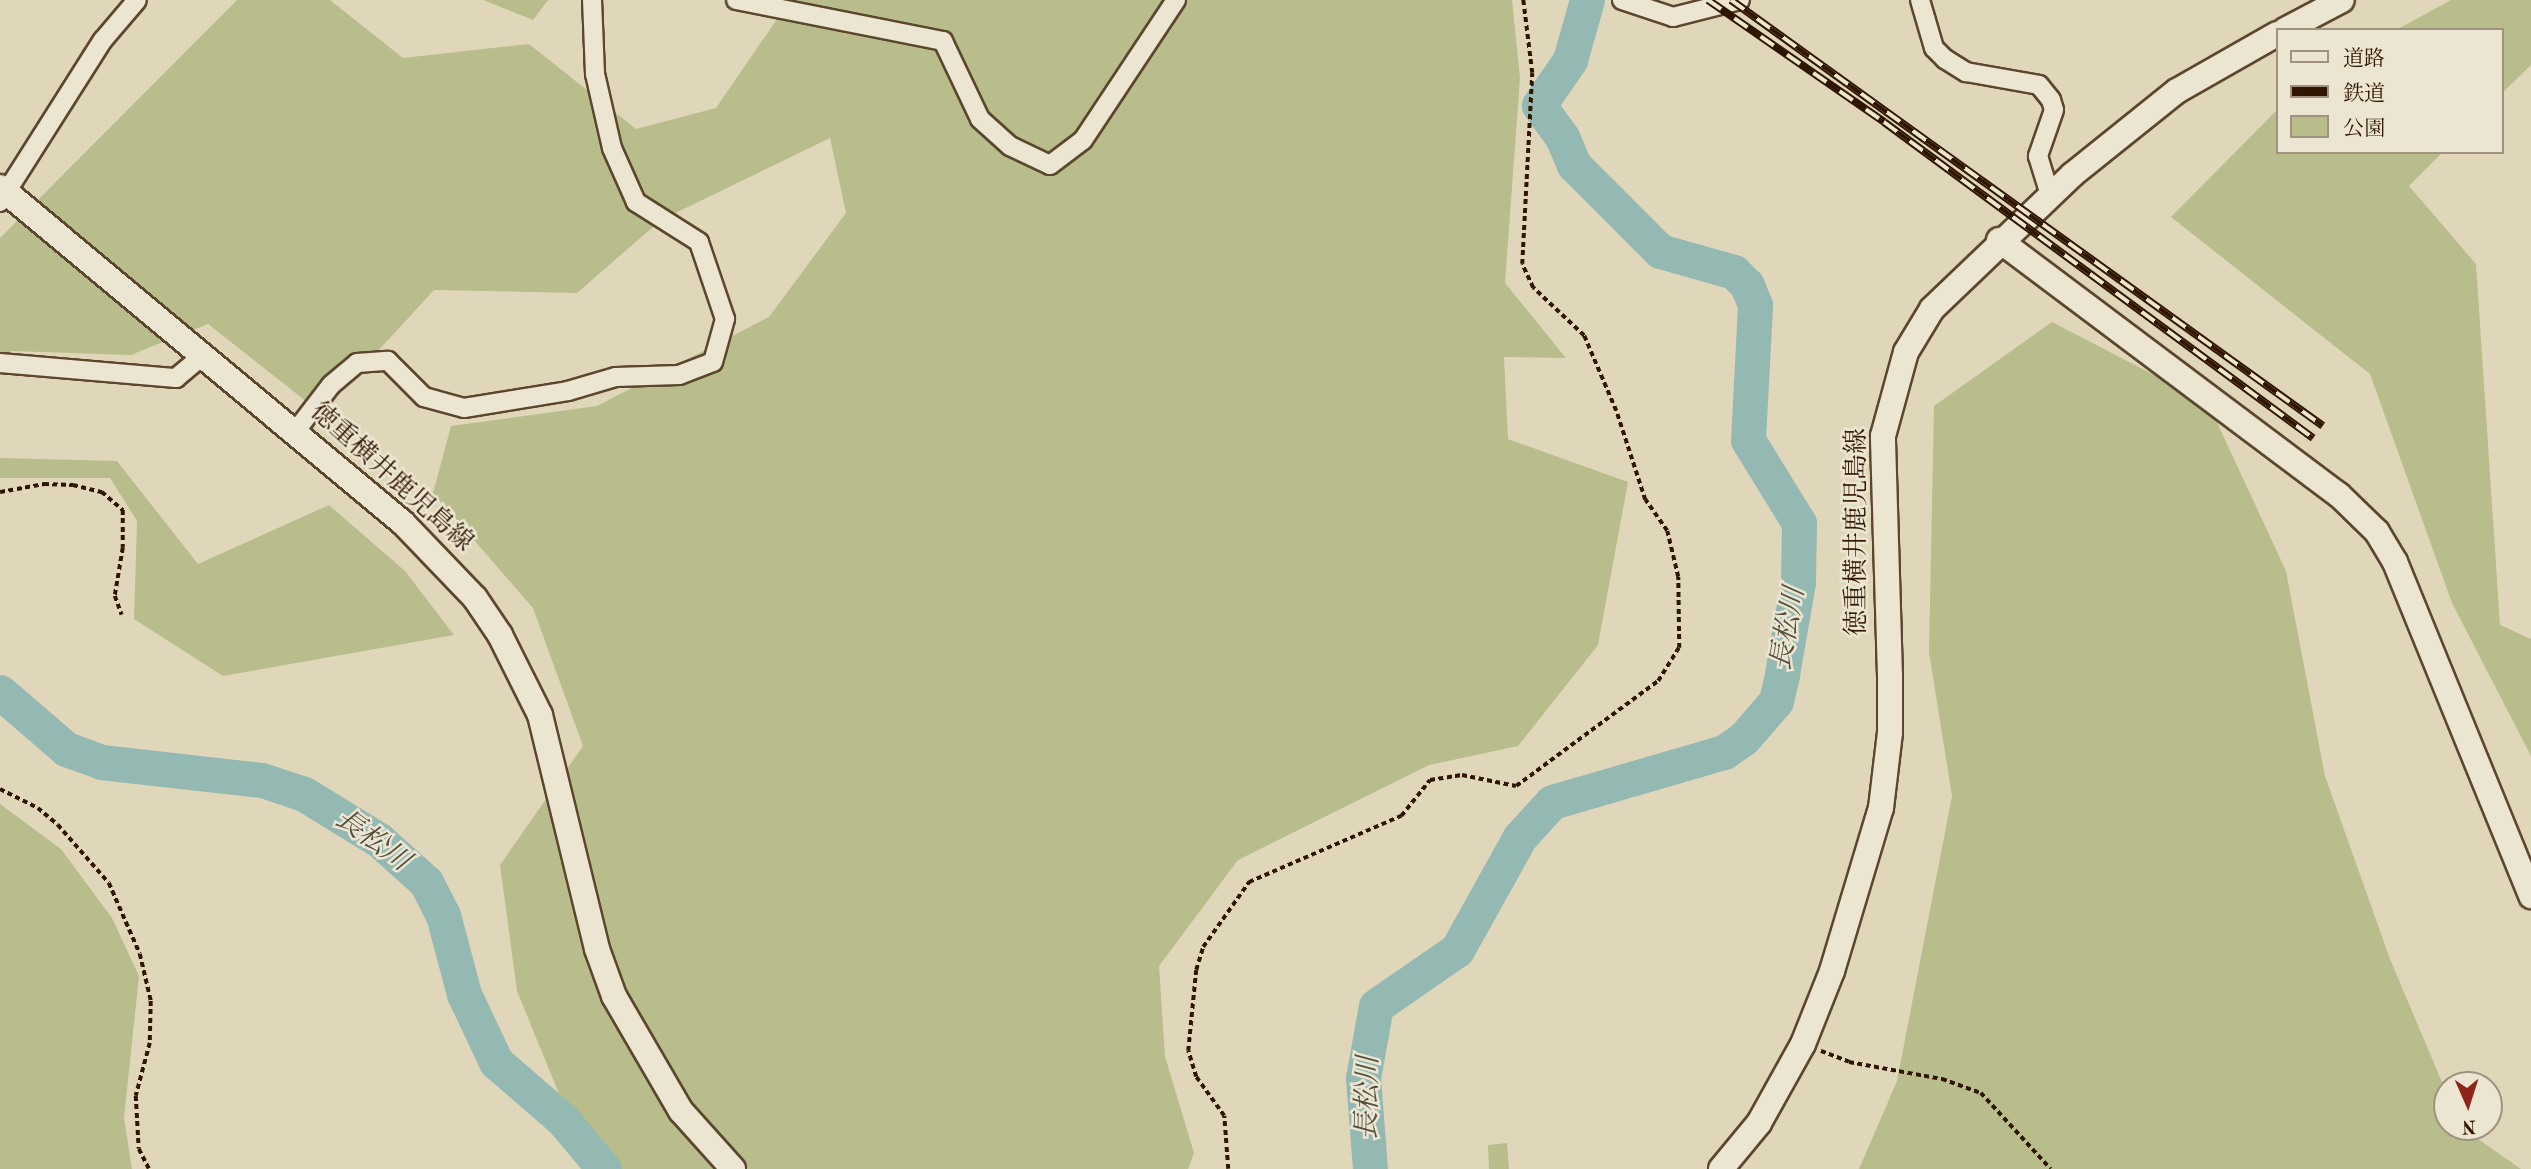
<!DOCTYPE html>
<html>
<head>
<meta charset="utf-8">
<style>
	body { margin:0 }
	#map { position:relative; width:2531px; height:1169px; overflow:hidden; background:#e0d7ba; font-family:"Old Standard TT","Noto Serif JP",serif }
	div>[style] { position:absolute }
	.green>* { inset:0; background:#b8bd8b }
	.river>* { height:35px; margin:-17.5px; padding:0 17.5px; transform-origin:17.5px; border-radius:17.5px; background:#94b9b3 }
	.path>* { height:3.5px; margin-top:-1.75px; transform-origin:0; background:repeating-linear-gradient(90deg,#301600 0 5px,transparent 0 8.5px) }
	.roads { filter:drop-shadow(2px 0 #5c462e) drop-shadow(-2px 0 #5c462e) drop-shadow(0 2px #5c462e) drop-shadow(0 -2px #5c462e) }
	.street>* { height:18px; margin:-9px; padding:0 9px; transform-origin:9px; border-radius:9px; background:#ebe5d2 }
	.secondary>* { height:24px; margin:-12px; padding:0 12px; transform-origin:12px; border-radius:12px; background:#ebe5d2 }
	.rail>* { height:8px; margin-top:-4px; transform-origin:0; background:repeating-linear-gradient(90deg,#ebe5d2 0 16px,#301600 0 32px); box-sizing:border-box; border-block:2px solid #301600 }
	span { translate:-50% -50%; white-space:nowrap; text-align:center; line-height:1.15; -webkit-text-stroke:5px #ebe5d2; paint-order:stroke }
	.street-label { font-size:26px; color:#301600 }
	.water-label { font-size:28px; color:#534f3f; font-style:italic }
	.legend { position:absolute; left:2276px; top:28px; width:228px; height:126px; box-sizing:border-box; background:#ebe5d2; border:2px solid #a0927e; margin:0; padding:9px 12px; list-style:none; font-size:21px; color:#301600 }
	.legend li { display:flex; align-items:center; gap:14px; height:35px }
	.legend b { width:35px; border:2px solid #a0927e }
	.north { position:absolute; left:2433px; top:1071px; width:70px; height:70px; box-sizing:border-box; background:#ebe5d2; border:2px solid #a0927e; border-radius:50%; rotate:177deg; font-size:19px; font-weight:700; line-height:28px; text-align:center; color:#301600 }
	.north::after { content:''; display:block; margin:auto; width:24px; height:32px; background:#8f2418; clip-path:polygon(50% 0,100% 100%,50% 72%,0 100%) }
</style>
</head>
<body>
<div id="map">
	<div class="green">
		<i style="clip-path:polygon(237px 0,330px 0,403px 58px,529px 44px,636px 129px,716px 108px,775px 22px,785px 0,1512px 0,1520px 78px,1505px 283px,1566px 358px,1504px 357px,1508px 439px,1628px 482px,1598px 645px,1518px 746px,1429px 765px,1238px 860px,1159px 966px,1165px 1056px,1194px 1153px,1188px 1169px,609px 1169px,564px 1106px,517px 991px,500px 865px,583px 746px,533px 608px,433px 493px,451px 426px,597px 406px,769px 317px,846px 213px,830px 138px,661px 220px,577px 293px,434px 290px,321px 413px,208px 324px,131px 355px,11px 351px,0 363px,0 238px)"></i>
		<i style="clip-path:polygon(483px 0,548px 0,533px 20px)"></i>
		<i style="clip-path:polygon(2451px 0,2531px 0,2531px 65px,2501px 94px,2501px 30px,2396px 30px)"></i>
		<i style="clip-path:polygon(2277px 110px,2277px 152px,2443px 152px,2409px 186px,2476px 264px,2500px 625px,2531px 639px,2531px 756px,2452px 603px,2370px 374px,2171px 217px)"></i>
		<i style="clip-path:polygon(2052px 322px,2208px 403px,2286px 571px,2325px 776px,2390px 959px,2447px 1094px,2447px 1127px,2461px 1127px,2521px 1169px,1859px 1169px,1897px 1081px,1952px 796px,1929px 652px,1934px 406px)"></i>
		<i style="clip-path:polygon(0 458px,117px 461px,198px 564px,329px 505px,405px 571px,454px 635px,223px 676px,134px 619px,137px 521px,110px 478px,0 478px)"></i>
		<i style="clip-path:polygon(0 804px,61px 849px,112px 918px,139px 976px,124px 1118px,132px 1169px,0 1169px)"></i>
		<i style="clip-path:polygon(1507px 1143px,1509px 1169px,1489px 1169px,1488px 1145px)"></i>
	</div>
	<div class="river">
		<i style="left:0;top:692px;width:87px;rotate:40.8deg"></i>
		<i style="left:66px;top:749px;width:37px;rotate:20deg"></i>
		<i style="left:101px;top:762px;width:162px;rotate:6.4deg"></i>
		<i style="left:262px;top:780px;width:44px;rotate:18.4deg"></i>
		<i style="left:304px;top:794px;width:88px;rotate:31.5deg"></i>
		<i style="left:379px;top:840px;width:63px;rotate:41.8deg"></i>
		<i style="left:426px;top:882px;width:37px;rotate:63deg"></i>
		<i style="left:443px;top:915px;width:82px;rotate:75.1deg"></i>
		<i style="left:464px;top:994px;width:75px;rotate:64.8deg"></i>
		<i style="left:496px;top:1062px;width:89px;rotate:40.9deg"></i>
		<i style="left:563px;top:1120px;width:64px;rotate:50.1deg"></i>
		<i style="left:1370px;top:1169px;width:91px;rotate:-94.4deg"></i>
		<i style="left:1363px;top:1078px;width:73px;rotate:-79.8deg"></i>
		<i style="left:1376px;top:1006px;width:98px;rotate:-34.7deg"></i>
		<i style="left:1457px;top:950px;width:129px;rotate:-60.9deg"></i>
		<i style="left:1520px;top:837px;width:47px;rotate:-47.6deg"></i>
		<i style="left:1552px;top:802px;width:179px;rotate:-16.2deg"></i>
		<i style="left:1724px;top:752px;width:24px;rotate:-35deg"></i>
		<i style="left:1744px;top:738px;width:49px;rotate:-49.1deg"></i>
		<i style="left:1776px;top:701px;width:28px;rotate:-77deg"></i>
		<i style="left:1782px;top:674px;width:93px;rotate:-80.1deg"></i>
		<i style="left:1798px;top:582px;width:59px;rotate:-89deg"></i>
		<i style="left:1799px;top:523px;width:97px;rotate:-121.6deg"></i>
		<i style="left:1748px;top:440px;width:135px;rotate:-87deg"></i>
		<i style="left:1755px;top:305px;width:22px;rotate:-112deg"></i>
		<i style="left:1747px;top:285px;width:18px;rotate:-135deg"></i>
		<i style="left:1734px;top:272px;width:77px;rotate:-164.2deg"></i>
		<i style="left:1660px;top:251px;width:122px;rotate:-135deg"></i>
		<i style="left:1574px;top:165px;width:30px;rotate:-113deg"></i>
		<i style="left:1562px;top:137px;width:39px;rotate:-126deg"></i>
		<i style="left:1539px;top:105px;width:55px;rotate:-55.4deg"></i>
		<i style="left:1570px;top:60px;width:62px;rotate:-74.2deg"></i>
	</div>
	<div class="path">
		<i style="left:0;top:492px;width:45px;rotate:-10.3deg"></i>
		<i style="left:44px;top:484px;width:29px;rotate:2deg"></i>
		<i style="left:73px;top:485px;width:30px;rotate:14deg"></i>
		<i style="left:102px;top:492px;width:28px;rotate:41deg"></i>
		<i style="left:123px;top:510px;width:38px;rotate:90deg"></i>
		<i style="left:123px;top:548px;width:49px;rotate:99.5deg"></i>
		<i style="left:115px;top:596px;width:20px;rotate:70deg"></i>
		<i style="left:0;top:789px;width:42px;rotate:26.6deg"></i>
		<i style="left:38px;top:808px;width:26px;rotate:40deg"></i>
		<i style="left:58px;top:825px;width:77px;rotate:48.7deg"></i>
		<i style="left:109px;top:883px;width:77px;rotate:66.4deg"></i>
		<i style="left:140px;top:954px;width:48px;rotate:76.8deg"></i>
		<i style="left:151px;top:1001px;width:42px;rotate:91.4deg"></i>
		<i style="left:150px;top:1043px;width:55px;rotate:104.8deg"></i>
		<i style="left:136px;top:1096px;width:53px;rotate:86.8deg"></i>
		<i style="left:139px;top:1149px;width:22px;rotate:63deg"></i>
		<i style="left:1821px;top:1051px;width:30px;rotate:21deg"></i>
		<i style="left:1849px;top:1062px;width:95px;rotate:10.4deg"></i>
		<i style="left:1942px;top:1079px;width:41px;rotate:19.7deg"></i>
		<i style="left:1981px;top:1093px;width:103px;rotate:47.4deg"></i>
		<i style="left:1228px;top:1169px;width:53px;rotate:-94.3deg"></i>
		<i style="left:1224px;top:1116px;width:48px;rotate:-125.7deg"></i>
		<i style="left:1196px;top:1077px;width:27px;rotate:-107deg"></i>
		<i style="left:1188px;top:1051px;width:81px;rotate:-84.4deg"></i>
		<i style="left:1196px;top:970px;width:24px;rotate:-73deg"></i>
		<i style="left:1203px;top:947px;width:80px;rotate:-54.7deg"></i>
		<i style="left:1249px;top:882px;width:166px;rotate:-23.5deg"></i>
		<i style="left:1401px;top:816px;width:46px;rotate:-51.1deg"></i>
		<i style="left:1430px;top:780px;width:32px;rotate:-9deg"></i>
		<i style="left:1462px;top:775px;width:55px;rotate:11.5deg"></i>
		<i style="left:1516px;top:786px;width:177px;rotate:-36.5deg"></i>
		<i style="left:1658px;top:681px;width:39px;rotate:-58deg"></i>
		<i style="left:1679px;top:648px;width:71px;rotate:-90.8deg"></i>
		<i style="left:1678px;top:577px;width:47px;rotate:-103.4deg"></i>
		<i style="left:1667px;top:531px;width:38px;rotate:-125deg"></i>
		<i style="left:1645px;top:500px;width:94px;rotate:-108deg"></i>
		<i style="left:1616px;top:411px;width:82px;rotate:-113.1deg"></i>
		<i style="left:1584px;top:336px;width:70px;rotate:-136.7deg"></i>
		<i style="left:1533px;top:288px;width:26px;rotate:-115deg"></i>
		<i style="left:1522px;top:264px;width:191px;rotate:-87deg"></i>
		<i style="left:1532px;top:73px;width:74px;rotate:-97deg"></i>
	</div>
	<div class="roads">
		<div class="street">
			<i style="left:736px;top:0;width:211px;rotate:11.2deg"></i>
			<i style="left:943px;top:41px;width:86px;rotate:64.6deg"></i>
			<i style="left:980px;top:119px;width:40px;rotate:42deg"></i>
			<i style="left:1010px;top:146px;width:44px;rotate:25.4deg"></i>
			<i style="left:1050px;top:165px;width:41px;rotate:-37.1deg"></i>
			<i style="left:1083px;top:140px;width:168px;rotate:-56.4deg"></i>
			<i style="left:1622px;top:0;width:54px;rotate:18.4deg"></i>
			<i style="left:1673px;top:17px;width:69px;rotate:-14.2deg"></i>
			<i style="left:1920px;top:0;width:50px;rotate:73.7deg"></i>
			<i style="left:1934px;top:48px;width:16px;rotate:45deg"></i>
			<i style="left:1945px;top:59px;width:25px;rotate:32deg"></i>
			<i style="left:1966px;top:72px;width:74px;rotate:10.1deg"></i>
			<i style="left:2039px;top:85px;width:19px;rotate:51deg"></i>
			<i style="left:2051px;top:100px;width:10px;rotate:73deg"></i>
			<i style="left:2054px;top:110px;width:49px;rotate:109.2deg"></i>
			<i style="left:2038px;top:156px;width:41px;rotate:72.9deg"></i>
			<i style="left:0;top:202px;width:192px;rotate:-57.6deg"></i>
			<i style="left:103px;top:40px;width:52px;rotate:-49.6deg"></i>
			<i style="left:0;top:363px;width:177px;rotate:4.9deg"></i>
			<i style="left:176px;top:378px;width:35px;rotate:-40deg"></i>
			<i style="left:295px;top:432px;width:59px;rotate:-52.5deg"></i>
			<i style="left:331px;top:385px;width:34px;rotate:-40deg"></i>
			<i style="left:357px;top:363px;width:31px;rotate:-4deg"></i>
			<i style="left:388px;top:361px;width:51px;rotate:45deg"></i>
			<i style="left:424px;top:397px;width:41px;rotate:15.4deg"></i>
			<i style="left:464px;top:408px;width:105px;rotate:-9.3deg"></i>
			<i style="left:568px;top:391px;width:50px;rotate:-16.3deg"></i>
			<i style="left:616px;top:377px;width:63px;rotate:-1.8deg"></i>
			<i style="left:679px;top:375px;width:36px;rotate:-21deg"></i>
			<i style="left:713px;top:362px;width:45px;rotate:-74.4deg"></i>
			<i style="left:725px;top:319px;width:81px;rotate:-108.7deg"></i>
			<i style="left:699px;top:242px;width:75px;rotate:-147.6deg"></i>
			<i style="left:636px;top:202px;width:59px;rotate:-114deg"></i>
			<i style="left:612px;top:148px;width:76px;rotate:-102.9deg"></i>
			<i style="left:595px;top:74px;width:74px;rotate:-92.3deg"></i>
		</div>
		<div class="secondary">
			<i style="left:2285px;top:30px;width:64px;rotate:-27.8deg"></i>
			<i style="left:0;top:187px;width:525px;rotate:39.82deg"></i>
			<i style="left:403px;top:523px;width:104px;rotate:46.2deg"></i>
			<i style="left:475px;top:598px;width:45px;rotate:56deg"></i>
			<i style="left:500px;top:635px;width:89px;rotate:63.4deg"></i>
			<i style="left:540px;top:715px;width:241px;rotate:76.3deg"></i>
			<i style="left:597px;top:949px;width:50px;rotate:70.1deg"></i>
			<i style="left:614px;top:996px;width:133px;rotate:59.8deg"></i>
			<i style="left:681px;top:1111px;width:78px;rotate:48.1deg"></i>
			<i style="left:1999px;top:240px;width:425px;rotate:36.9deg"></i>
			<i style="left:2339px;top:495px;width:53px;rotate:44.2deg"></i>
			<i style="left:2377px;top:532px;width:35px;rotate:59deg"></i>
			<i style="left:2395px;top:562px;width:361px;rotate:67.8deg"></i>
			<i style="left:1721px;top:1169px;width:60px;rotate:-50.4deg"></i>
			<i style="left:1759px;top:1123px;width:90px;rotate:-60.9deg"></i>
			<i style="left:1803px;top:1044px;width:79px;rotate:-68.3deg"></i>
			<i style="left:1832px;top:971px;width:170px;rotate:-73.3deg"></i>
			<i style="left:1881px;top:808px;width:77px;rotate:-83.2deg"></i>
			<i style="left:1890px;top:732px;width:56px;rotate:-90deg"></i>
			<i style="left:1890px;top:676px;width:240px;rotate:-91.7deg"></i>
			<i style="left:1883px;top:436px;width:87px;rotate:-74.7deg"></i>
			<i style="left:1906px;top:352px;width:50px;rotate:-58.8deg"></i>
			<i style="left:1932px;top:309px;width:194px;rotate:-43.7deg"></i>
			<i style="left:2072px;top:175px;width:134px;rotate:-38.7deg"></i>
			<i style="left:2177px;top:91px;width:115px;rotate:-29.7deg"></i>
		</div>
	</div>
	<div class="rail">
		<i style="left:1708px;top:0;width:214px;rotate:34.7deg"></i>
		<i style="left:1884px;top:122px;width:533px;rotate:36.38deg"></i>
		<i style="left:1731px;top:0;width:729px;rotate:35.74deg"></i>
	</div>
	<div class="street-label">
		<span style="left:391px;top:478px;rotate:42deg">徳重横井鹿児島線</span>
		<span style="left:1858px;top:532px;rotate:-90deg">徳重横井鹿児島線</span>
	</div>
	<div class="water-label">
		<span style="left:1789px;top:629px;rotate:-80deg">長松川</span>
		<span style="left:372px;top:841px;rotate:36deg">長松川</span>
		<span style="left:1369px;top:1098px;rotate:-89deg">長松川</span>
	</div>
	<ul class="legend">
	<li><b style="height:9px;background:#ebe5d2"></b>道路</li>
	<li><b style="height:9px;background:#301600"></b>鉄道</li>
	<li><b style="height:19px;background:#b8bd8b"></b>公園</li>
	</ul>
	<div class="north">N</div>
</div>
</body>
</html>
